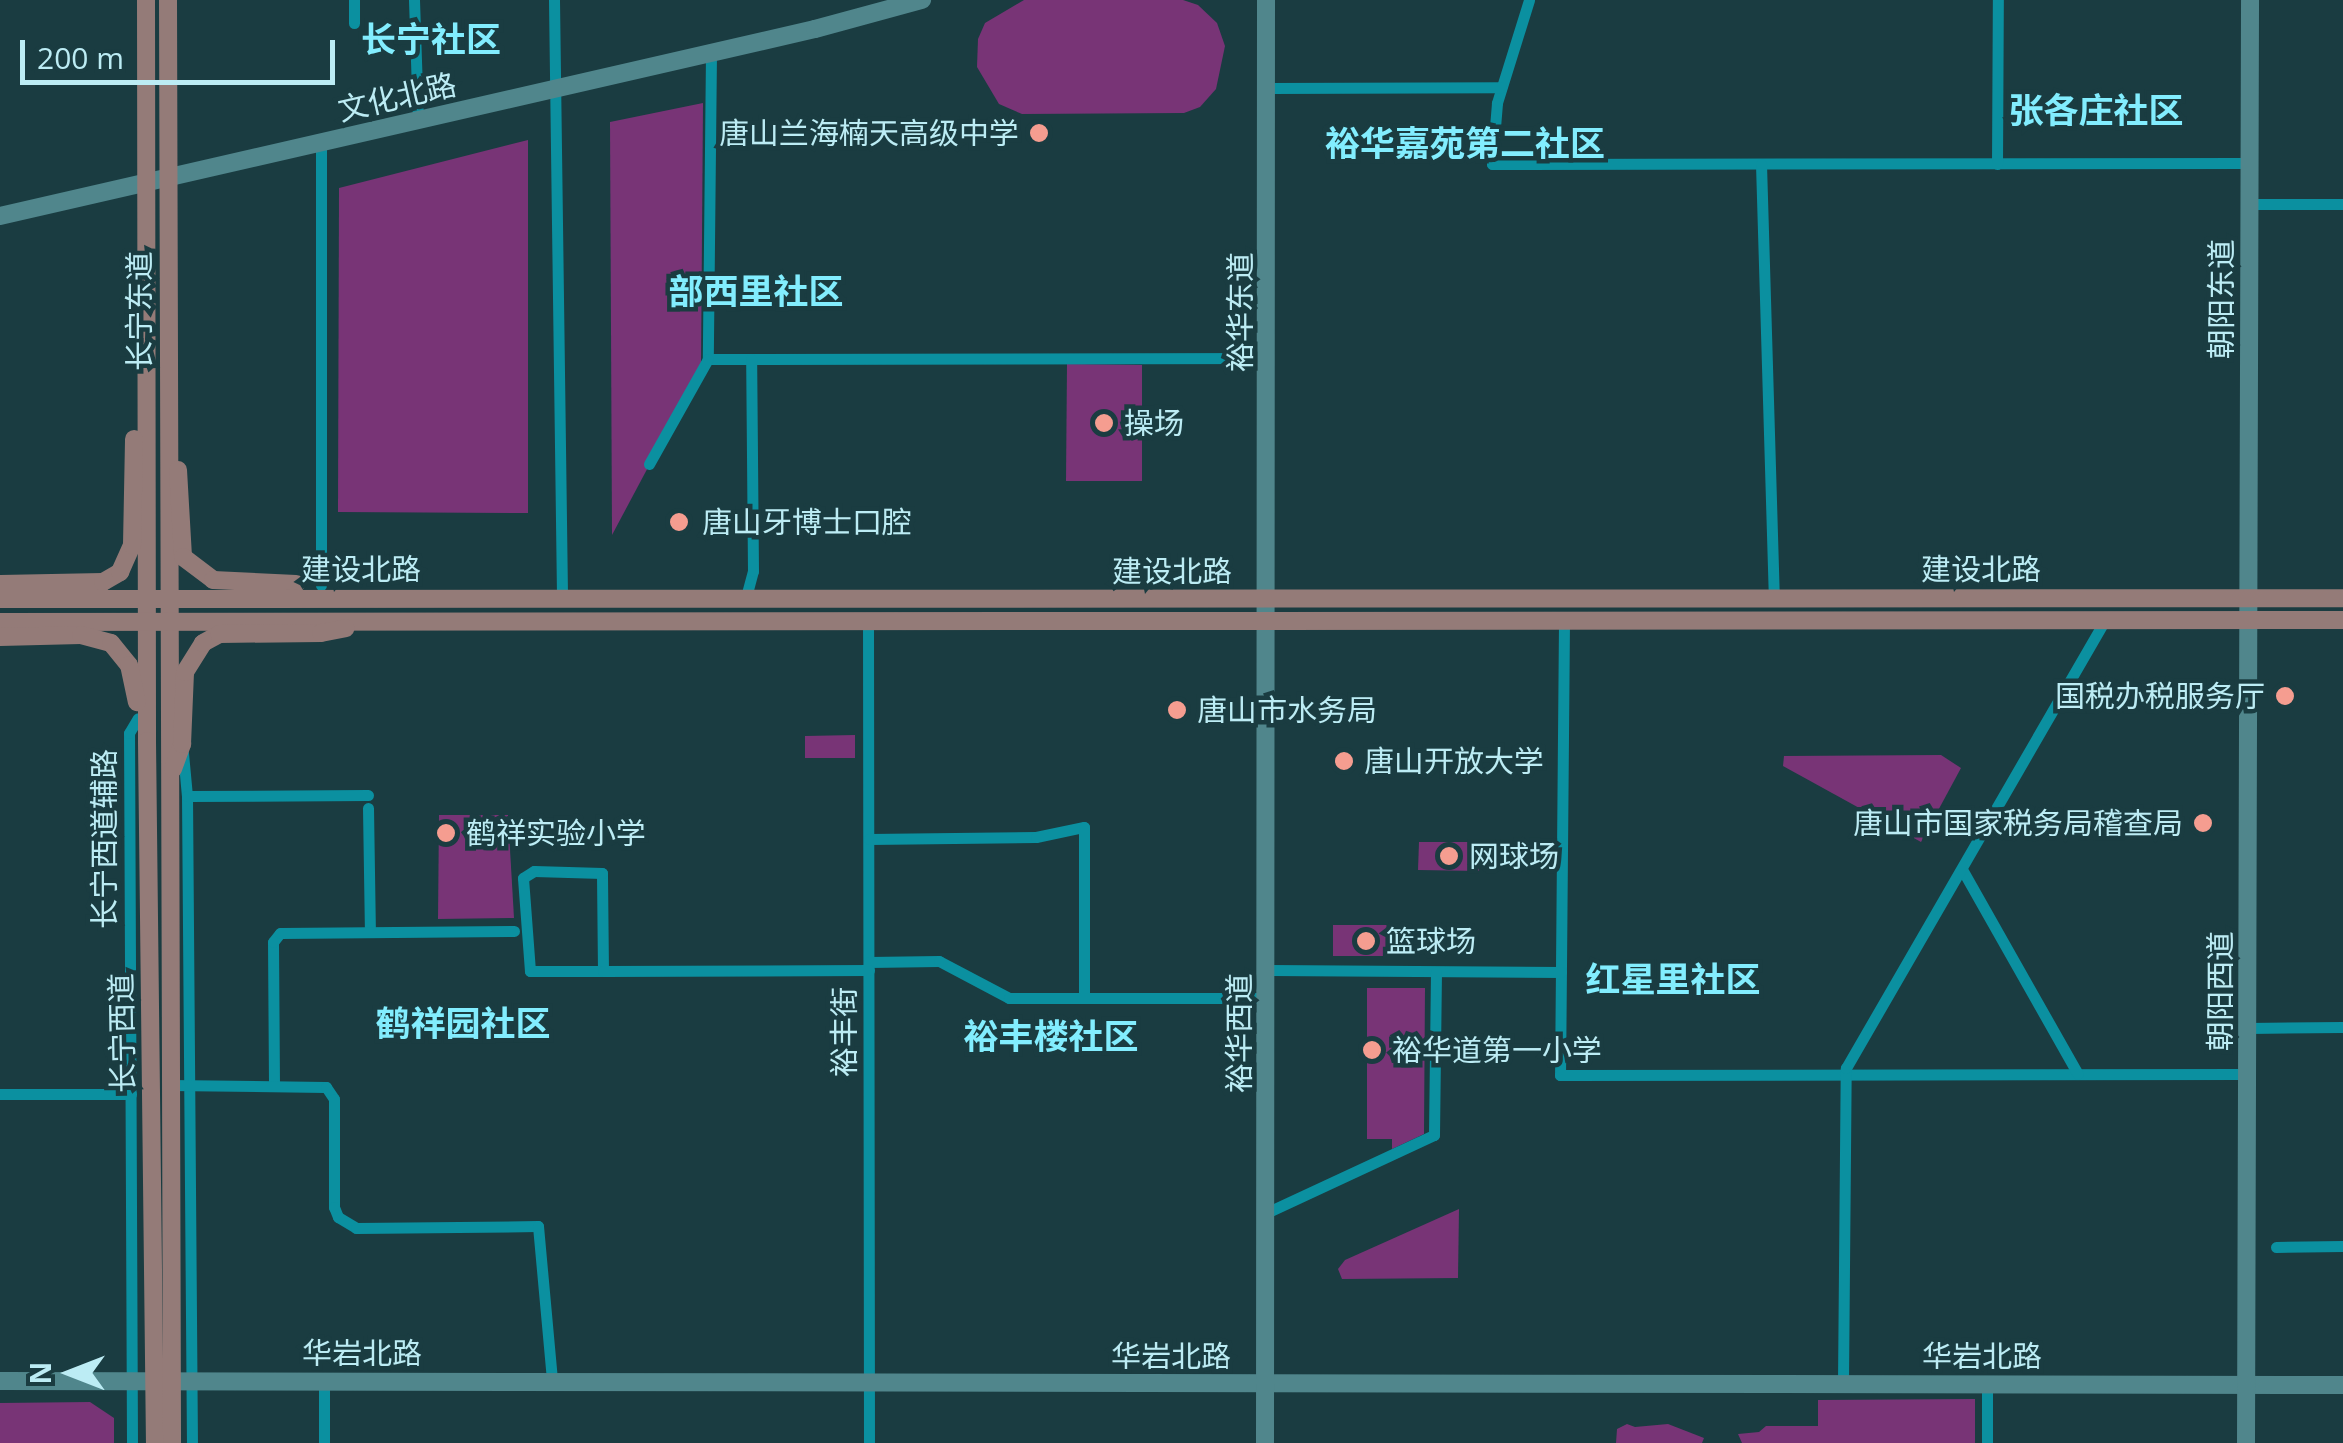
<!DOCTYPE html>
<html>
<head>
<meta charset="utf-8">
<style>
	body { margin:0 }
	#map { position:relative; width:2343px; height:1443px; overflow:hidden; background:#1a3c41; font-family:"Open Sans","Noto Sans SC",sans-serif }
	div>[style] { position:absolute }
	.green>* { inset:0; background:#783476 }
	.street>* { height:11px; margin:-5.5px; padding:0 5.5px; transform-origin:5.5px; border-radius:5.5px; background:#0b90a0 }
	.secondary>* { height:18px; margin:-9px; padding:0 9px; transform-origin:9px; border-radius:9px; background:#50868c }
	.primary>* { height:18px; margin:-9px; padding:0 9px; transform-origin:9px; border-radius:9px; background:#947b78 }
	.dots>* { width:28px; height:28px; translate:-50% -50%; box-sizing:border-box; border:5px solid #1a3c41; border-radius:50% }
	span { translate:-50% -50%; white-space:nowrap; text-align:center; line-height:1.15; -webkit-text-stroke:9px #1a3c41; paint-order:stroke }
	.street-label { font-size:30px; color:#bcecf4 }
	.poi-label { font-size:30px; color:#bcecf4 }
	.right { translate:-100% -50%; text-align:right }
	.left { translate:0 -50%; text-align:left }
	.quarter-label { font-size:35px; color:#82edfe; font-weight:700 }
	.north { position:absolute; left:20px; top:1323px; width:100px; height:100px; -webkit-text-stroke:8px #1a3c41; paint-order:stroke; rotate:270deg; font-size:28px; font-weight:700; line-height:40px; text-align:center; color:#bcecf4 }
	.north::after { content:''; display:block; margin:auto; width:35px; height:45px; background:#bcecf4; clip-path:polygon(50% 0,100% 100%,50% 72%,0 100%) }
	.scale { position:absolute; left:20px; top:40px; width:315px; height:45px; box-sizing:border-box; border:5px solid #bcecf4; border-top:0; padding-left:12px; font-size:30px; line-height:35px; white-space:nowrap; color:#bcecf4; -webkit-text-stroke:8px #1a3c41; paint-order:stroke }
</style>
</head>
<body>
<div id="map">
	<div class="green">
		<i style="clip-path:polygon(1024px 0,1183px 0,1198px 5px,1217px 23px,1225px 46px,1216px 89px,1200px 107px,1184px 113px,1022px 114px,999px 104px,977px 67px,978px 39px,985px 23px)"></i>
		<i style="clip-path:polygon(703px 103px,701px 368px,612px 535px,610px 122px)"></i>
		<i style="clip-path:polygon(528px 140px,528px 513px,338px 512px,339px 188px)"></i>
		<i style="clip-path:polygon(1067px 364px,1142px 365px,1142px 481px,1066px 481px)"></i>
		<i style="clip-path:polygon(855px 735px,855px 758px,805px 758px,805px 736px)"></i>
		<i style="clip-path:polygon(1941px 755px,1961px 768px,1921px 842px,1783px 766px,1784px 756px)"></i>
		<i style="clip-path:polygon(439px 815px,508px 815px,514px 918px,438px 919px)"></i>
		<i style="clip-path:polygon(1419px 842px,1479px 842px,1479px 871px,1418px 870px)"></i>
		<i style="clip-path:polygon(1333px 925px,1399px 925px,1399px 956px,1333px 956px)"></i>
		<i style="clip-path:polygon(1367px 988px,1425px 988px,1424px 1134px,1392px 1149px,1392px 1139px,1367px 1139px)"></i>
		<i style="clip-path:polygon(1459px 1209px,1458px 1278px,1342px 1279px,1338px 1269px,1345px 1260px)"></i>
		<i style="clip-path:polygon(1975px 1399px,1975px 1443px,1742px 1443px,1738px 1434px,1759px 1432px,1766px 1426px,1818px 1426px,1818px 1400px)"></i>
		<i style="clip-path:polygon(90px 1402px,114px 1418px,114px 1443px,0 1443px,0 1403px)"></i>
		<i style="clip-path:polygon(1627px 1424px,1635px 1427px,1668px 1424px,1704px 1438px,1702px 1443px,1616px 1443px,1617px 1429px)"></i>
	</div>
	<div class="street">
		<i style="left:414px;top:0;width:121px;rotate:88.1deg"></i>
		<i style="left:554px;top:0;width:596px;rotate:89.23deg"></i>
		<i style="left:1529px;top:0;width:108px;rotate:107.3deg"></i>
		<i style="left:1497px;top:103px;width:61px;rotate:94.7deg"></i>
		<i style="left:1492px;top:164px;width:756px;rotate:-0.08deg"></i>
		<i style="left:354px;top:23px;width:23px;rotate:-90deg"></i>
		<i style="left:711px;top:53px;width:306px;rotate:90.6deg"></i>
		<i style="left:708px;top:359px;width:560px;rotate:-0.1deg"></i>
		<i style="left:1266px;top:88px;width:235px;rotate:-0.2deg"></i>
		<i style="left:1761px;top:164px;width:433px;rotate:88.3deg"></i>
		<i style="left:1997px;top:164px;width:164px;rotate:-89.7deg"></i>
		<i style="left:2248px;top:204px;width:95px"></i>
		<i style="left:649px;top:464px;width:120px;rotate:-60.7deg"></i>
		<i style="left:321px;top:585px;width:442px;rotate:-90deg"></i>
		<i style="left:746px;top:597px;width:27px;rotate:-75deg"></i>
		<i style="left:753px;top:571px;width:212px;rotate:-90.5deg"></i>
		<i style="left:868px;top:621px;width:822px;rotate:89.93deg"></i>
		<i style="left:1564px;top:622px;width:453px;rotate:90.5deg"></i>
		<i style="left:1560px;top:1075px;width:687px;rotate:-0.08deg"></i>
		<i style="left:183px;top:753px;width:43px;rotate:84.7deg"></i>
		<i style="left:187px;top:796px;width:647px;rotate:89.56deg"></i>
		<i style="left:187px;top:796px;width:181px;rotate:-0.3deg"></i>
		<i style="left:368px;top:808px;width:122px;rotate:89.1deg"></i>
		<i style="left:869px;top:839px;width:167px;rotate:-0.7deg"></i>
		<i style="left:1036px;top:837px;width:49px;rotate:-11.8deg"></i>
		<i style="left:1084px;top:827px;width:171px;rotate:90deg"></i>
		<i style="left:1963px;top:871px;width:233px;rotate:60.5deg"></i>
		<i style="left:869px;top:962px;width:70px;rotate:-0.8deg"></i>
		<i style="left:939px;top:961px;width:79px;rotate:27.9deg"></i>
		<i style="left:1009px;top:998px;width:258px"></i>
		<i style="left:1268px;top:970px;width:293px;rotate:0.4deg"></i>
		<i style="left:603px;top:971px;width:98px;rotate:-90.6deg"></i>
		<i style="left:602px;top:873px;width:68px;rotate:-178.3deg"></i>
		<i style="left:534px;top:871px;width:13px;rotate:148deg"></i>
		<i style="left:523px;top:878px;width:93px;rotate:85.7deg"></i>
		<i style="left:530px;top:971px;width:73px"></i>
		<i style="left:603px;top:971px;width:266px;rotate:-0.2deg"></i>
		<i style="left:2248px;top:1028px;width:95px;rotate:-0.6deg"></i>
		<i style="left:274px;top:1084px;width:142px;rotate:-90.4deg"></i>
		<i style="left:273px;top:942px;width:11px;rotate:-52deg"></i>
		<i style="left:280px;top:933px;width:234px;rotate:-0.5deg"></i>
		<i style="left:170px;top:1085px;width:156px;rotate:0.7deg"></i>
		<i style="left:326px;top:1087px;width:14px;rotate:56deg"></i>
		<i style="left:334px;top:1099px;width:108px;rotate:90deg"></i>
		<i style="left:334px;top:1207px;width:11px;rotate:68deg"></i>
		<i style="left:338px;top:1217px;width:21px;rotate:31deg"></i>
		<i style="left:356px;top:1228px;width:182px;rotate:-0.6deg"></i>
		<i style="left:538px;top:1226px;width:156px;rotate:84.8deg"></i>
		<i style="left:0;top:1094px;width:131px"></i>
		<i style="left:1266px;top:1213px;width:185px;rotate:-24.9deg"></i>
		<i style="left:1434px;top:1135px;width:163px;rotate:-89.3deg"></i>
		<i style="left:2276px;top:1247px;width:67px;rotate:-0.9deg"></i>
		<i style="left:324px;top:1380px;width:63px;rotate:90deg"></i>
		<i style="left:1843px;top:1382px;width:314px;rotate:-89.5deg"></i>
		<i style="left:1846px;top:1068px;width:517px;rotate:-59.97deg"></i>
		<i style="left:132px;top:1443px;width:710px;rotate:-90.24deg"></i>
		<i style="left:129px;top:733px;width:17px;rotate:-59deg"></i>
		<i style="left:1987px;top:1443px;width:60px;rotate:-90deg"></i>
	</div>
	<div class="secondary">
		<i style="left:0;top:216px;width:836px;rotate:-12.92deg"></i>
		<i style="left:815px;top:29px;width:111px;rotate:-15.2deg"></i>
		<i style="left:0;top:1381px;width:2343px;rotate:0.1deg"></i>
		<i style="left:1265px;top:1443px;width:1443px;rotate:-89.96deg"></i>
		<i style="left:2246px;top:1443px;width:1443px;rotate:-89.84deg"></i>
	</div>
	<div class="primary">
		<i style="left:146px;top:0;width:741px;rotate:89.92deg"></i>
		<i style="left:147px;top:741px;width:702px;rotate:89.35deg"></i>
		<i style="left:168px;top:0;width:1443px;rotate:89.84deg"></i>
		<i style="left:178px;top:470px;width:87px;rotate:86.7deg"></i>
		<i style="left:183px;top:557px;width:38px;rotate:37deg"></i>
		<i style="left:213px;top:580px;width:83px;rotate:2.8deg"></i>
		<i style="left:0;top:584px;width:103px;rotate:-1.1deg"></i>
		<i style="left:103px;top:582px;width:20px;rotate:-30deg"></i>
		<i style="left:120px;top:572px;width:30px;rotate:-66deg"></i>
		<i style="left:132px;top:545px;width:106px;rotate:-88.9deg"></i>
		<i style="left:0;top:599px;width:2343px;rotate:-0.02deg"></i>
		<i style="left:0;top:622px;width:2343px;rotate:-0.05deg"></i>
		<i style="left:0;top:637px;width:81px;rotate:-1.4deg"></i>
		<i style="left:81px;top:635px;width:31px;rotate:15deg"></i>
		<i style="left:111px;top:643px;width:28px;rotate:51deg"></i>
		<i style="left:129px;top:665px;width:38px;rotate:78deg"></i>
		<i style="left:173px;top:769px;width:27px;rotate:-70deg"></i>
		<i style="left:182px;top:744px;width:72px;rotate:-87.6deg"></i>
		<i style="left:185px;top:672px;width:34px;rotate:-58deg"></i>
		<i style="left:203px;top:643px;width:18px;rotate:-29deg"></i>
		<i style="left:219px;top:634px;width:102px;rotate:-0.6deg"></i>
		<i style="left:321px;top:633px;width:25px;rotate:-11deg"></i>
	</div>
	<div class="dots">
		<i style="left:1039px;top:133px;background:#f59d90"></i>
		<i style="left:1104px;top:423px;background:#f59d90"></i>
		<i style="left:679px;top:522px;background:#f59d90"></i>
		<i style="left:2285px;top:696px;background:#f59d90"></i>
		<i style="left:1177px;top:710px;background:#f59d90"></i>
		<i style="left:1344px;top:761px;background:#f59d90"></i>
		<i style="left:2203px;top:823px;background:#f59d90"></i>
		<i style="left:446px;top:833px;background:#f59d90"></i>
		<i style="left:1449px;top:856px;background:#f59d90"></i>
		<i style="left:1366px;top:941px;background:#f59d90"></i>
		<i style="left:1372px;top:1050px;background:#f59d90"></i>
	</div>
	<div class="street-label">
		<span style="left:397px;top:97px;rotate:-13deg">文化北路</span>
		<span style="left:2221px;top:299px;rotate:-90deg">朝阳东道</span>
		<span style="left:139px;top:311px;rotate:-90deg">长宁东道</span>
		<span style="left:1240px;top:312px;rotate:-90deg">裕华东道</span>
		<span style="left:361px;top:569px">建设北路</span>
		<span style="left:1981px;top:569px">建设北路</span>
		<span style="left:1172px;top:571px">建设北路</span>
		<span style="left:104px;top:839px;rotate:-90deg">长宁西道辅路</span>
		<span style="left:2220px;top:991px;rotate:-90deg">朝阳西道</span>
		<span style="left:844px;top:1032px;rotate:-90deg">裕丰街</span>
		<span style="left:122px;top:1033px;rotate:-91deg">长宁西道</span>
		<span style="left:1239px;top:1033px;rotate:-90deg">裕华西道</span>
		<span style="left:362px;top:1353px">华岩北路</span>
		<span style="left:1171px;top:1356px">华岩北路</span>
		<span style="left:1982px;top:1356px">华岩北路</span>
	</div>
	<div class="poi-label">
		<span class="right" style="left:1019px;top:133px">唐山兰海楠天高级中学</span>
		<span class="left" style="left:1124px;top:423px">操场</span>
		<span class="left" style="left:702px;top:522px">唐山牙博士口腔</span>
		<span class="right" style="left:2265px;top:696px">国税办税服务厅</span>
		<span class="left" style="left:1197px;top:710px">唐山市水务局</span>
		<span class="left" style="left:1364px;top:761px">唐山开放大学</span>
		<span class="right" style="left:2183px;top:823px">唐山市国家税务局稽查局</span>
		<span class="left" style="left:466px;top:833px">鹤祥实验小学</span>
		<span class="left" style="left:1469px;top:856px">网球场</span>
		<span class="left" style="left:1386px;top:941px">篮球场</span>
		<span class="left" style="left:1392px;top:1050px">裕华道第一小学</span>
	</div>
	<div class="quarter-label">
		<span style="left:431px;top:39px">长宁社区</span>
		<span style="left:2096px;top:110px">张各庄社区</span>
		<span style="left:1465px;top:143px">裕华嘉苑第二社区</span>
		<span style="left:756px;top:291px">部西里社区</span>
		<span style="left:1673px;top:979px">红星里社区</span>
		<span style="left:463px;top:1023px">鹤祥园社区</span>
		<span style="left:1051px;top:1036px">裕丰楼社区</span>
	</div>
	<div class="north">N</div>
	<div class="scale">200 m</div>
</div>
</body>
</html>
